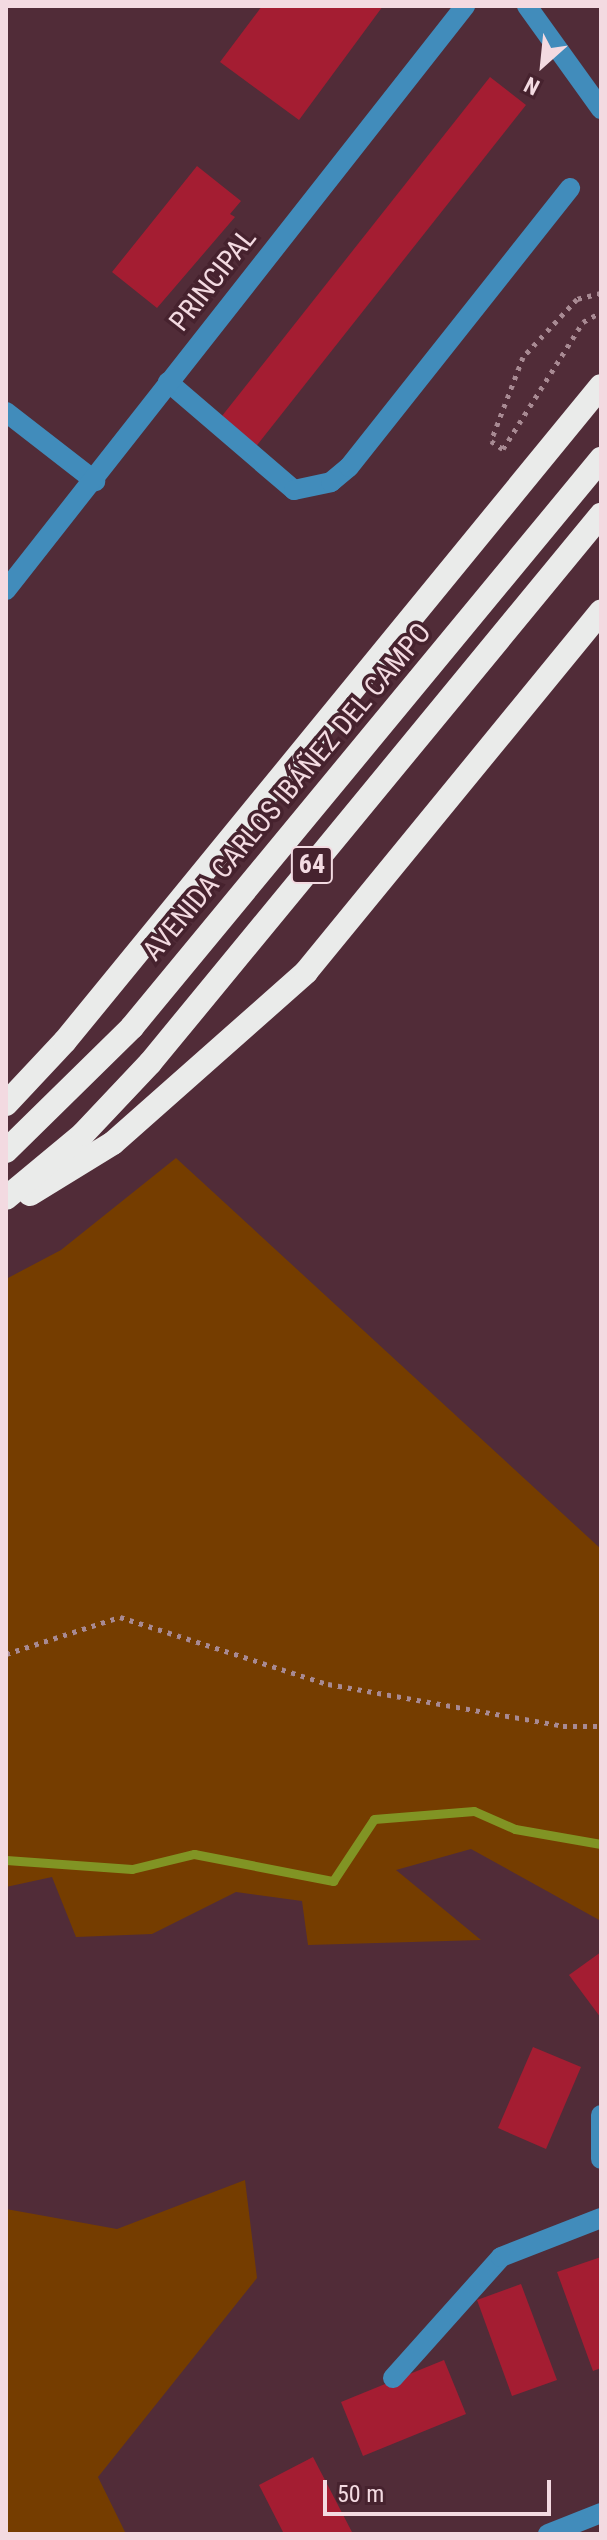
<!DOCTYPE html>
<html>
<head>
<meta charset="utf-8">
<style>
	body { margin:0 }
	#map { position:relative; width:607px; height:2540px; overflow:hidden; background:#512c38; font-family:"Roboto Condensed",sans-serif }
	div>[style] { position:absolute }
	.green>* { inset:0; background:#753d00 }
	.stream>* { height:9px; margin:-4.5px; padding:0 4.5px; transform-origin:4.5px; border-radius:4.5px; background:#819424 }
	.building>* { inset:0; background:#a41d32 }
	.path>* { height:5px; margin-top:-2.5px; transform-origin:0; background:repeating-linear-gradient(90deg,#a88a93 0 4px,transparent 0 10px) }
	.minor>* { height:20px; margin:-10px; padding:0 10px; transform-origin:10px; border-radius:10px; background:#418cbb }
	.highway>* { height:24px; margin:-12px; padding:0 12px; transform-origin:12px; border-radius:12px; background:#eaebea }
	span { translate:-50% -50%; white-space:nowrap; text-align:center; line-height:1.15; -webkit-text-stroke:7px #46222e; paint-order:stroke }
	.shield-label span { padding:2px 6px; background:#46222e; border:2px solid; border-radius:6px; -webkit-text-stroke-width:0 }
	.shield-label { font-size:26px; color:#f3dae1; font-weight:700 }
	.street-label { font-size:28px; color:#f3dae1 }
	.frame { position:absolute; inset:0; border:8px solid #f3dae1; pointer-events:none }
	.north { position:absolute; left:503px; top:24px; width:80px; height:80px; -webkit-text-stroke:6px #46222e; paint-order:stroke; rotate:207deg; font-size:22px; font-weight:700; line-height:32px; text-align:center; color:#f3dae1 }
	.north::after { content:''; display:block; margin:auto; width:28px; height:36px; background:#f3dae1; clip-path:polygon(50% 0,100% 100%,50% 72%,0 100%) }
	.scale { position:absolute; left:323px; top:2480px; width:228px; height:36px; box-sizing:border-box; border:4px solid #f3dae1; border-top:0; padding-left:10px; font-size:24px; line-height:28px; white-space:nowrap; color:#f3dae1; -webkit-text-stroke:6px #46222e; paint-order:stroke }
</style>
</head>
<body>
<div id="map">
	<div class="green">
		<i style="clip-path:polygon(176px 1158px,601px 1549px,601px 1921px,471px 1849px,396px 1870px,481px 1940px,308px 1945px,302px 1901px,236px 1892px,152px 1934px,76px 1937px,52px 1877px,6px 1887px,6px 1279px,61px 1250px)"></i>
		<i style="clip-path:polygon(245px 2180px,257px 2278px,98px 2477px,126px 2534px,6px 2534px,6px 2209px,117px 2229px)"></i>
	</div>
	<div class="stream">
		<i style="left:6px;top:1860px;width:126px;rotate:4.1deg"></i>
		<i style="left:132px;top:1869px;width:64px;rotate:-13.6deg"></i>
		<i style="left:194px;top:1854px;width:142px;rotate:11deg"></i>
		<i style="left:333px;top:1881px;width:74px;rotate:-56.5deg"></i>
		<i style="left:374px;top:1819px;width:100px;rotate:-4.6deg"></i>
		<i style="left:474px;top:1811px;width:45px;rotate:23.7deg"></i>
		<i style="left:515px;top:1829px;width:87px;rotate:9.9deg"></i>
	</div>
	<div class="building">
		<i style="clip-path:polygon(262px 6px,383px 6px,299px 120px,220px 62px)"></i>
		<i style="clip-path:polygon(490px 77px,526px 105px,254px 449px,218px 421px)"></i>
		<i style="clip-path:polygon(197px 166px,241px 201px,230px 214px,235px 217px,157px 308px,112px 272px)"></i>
		<i style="clip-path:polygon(601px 1952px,601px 2018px,569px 1975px)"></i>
		<i style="clip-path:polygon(533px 2047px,581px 2067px,546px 2149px,498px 2128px)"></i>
		<i style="clip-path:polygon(601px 2257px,601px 2368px,593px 2371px,557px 2272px)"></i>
		<i style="clip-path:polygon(521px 2284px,557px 2380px,512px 2396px,477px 2300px)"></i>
		<i style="clip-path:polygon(444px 2360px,466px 2414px,363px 2456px,341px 2402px)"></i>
		<i style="clip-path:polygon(313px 2457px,353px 2534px,284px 2534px,259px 2485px)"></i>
	</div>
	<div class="path">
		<i style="left:601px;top:293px;width:25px;rotate:166deg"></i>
		<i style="left:577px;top:299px;width:79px;rotate:133deg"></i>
		<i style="left:523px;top:357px;width:90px;rotate:110.9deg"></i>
		<i style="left:491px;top:441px;width:14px;rotate:34deg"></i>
		<i style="left:503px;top:449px;width:150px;rotate:-57.8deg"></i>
		<i style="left:583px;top:322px;width:21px;rotate:-29deg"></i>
		<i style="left:6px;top:1654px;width:120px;rotate:-18deg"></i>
		<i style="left:120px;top:1617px;width:219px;rotate:17.9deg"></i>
		<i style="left:328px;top:1684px;width:239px;rotate:10.1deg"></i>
		<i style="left:563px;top:1726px;width:38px"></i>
	</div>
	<div class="minor">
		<i style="left:527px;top:6px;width:127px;rotate:54.3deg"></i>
		<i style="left:168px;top:382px;width:166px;rotate:40.6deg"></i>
		<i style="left:294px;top:490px;width:38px;rotate:-12deg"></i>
		<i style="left:331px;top:482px;width:23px;rotate:-40deg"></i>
		<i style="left:349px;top:467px;width:356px;rotate:-51.6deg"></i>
		<i style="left:6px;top:412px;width:113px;rotate:37.8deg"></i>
		<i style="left:6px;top:590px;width:743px;rotate:-51.83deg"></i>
		<i style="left:601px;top:2115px;width:44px;rotate:90deg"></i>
		<i style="left:393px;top:2378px;width:162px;rotate:-48.2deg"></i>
		<i style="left:501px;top:2257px;width:107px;rotate:-21.3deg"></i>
		<i style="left:548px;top:2534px;width:57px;rotate:-21.6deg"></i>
	</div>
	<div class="highway">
		<i style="left:6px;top:1104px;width:86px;rotate:-46.9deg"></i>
		<i style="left:65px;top:1041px;width:846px;rotate:-50.71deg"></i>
		<i style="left:6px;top:1151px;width:177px;rotate:-44.5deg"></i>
		<i style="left:132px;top:1027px;width:737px;rotate:-50.45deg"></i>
		<i style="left:30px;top:1194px;width:97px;rotate:-31.6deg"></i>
		<i style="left:113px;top:1143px;width:258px;rotate:-41.5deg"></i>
		<i style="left:306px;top:972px;width:466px;rotate:-50.7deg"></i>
		<i style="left:6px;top:1198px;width:100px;rotate:-39.7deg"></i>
		<i style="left:83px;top:1134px;width:98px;rotate:-46.7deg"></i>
		<i style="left:150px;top:1063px;width:710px;rotate:-50.55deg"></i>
	</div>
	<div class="shield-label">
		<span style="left:312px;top:865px">64</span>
	</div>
	<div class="street-label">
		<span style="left:213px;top:280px;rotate:-52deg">PRINCIPAL</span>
		<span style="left:287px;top:792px;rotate:-50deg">AVENIDA CARLOS IBÁÑEZ DEL CAMPO</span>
	</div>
	<div class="frame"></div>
	<div class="north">N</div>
	<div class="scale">50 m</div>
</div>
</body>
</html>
